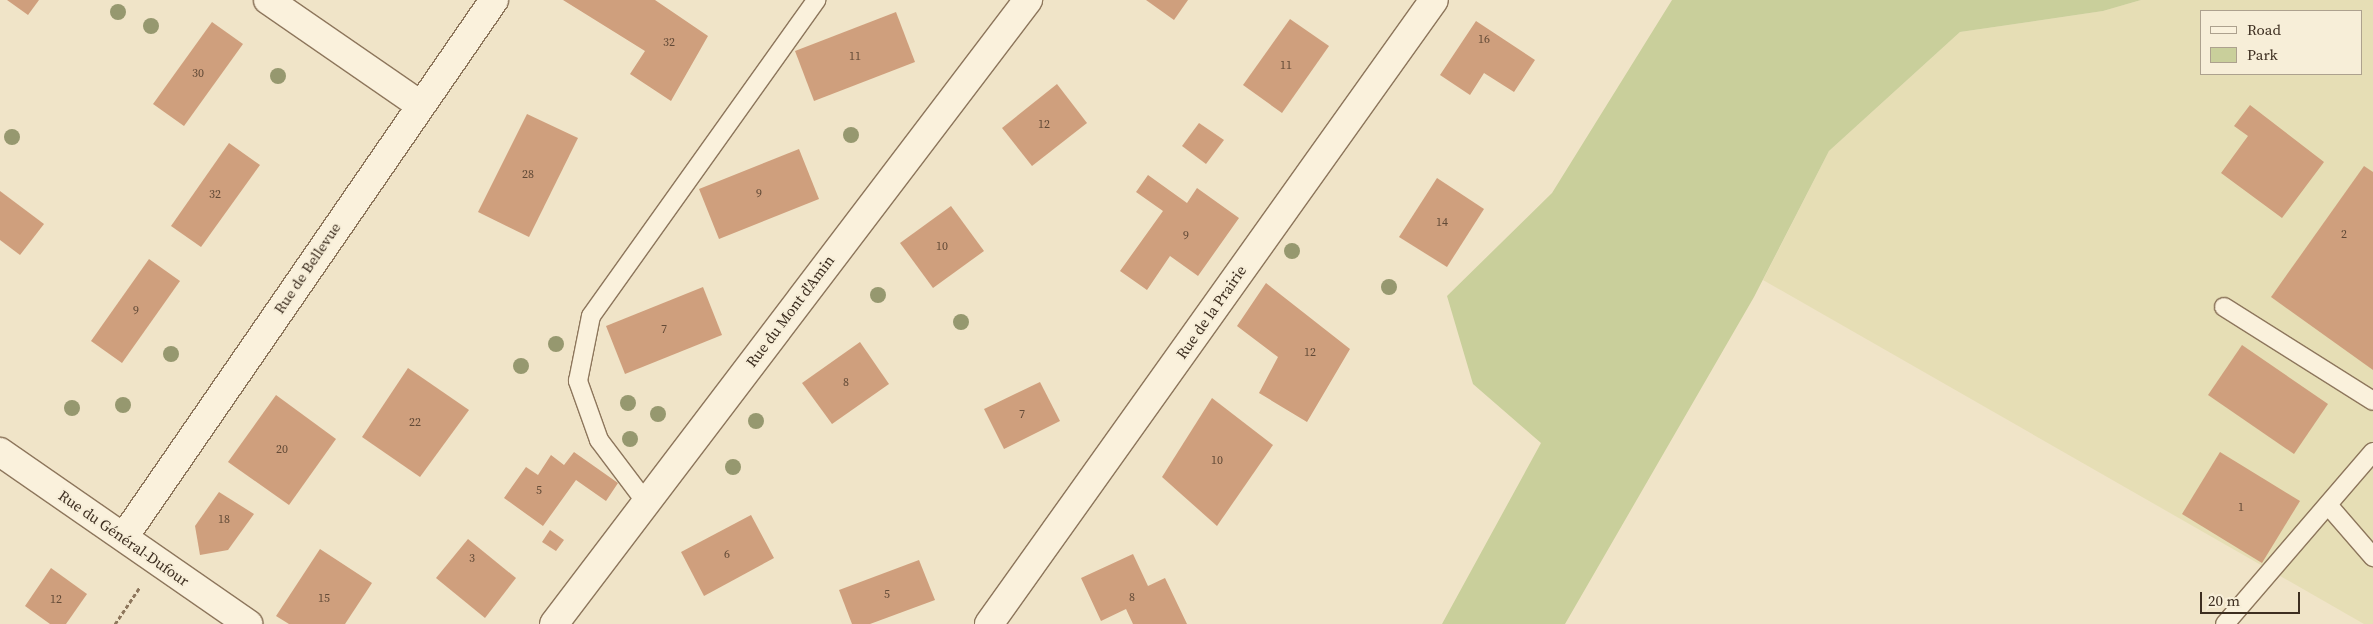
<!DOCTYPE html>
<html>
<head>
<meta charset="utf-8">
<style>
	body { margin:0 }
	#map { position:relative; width:2373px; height:624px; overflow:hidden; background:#f0e4c8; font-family:"Source Serif 4",serif }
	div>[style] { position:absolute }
	.farmland>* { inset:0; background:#e6deb5 }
	.green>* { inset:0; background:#c9cf9b }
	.building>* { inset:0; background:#cf9f7d }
	.path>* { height:3px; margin-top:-1.5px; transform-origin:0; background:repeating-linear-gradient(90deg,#8d765c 0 4px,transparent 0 6.5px) }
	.roads { filter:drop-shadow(1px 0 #8d765c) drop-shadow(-1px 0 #8d765c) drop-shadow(0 1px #8d765c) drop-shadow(0 -1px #8d765c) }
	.lane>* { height:18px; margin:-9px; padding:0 9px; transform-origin:9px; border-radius:9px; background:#faf1dc }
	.street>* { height:28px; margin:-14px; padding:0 14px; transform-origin:14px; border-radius:14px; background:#faf1dc }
	.trees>* { width:16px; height:16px; margin:-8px; border-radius:50%; background:#96986f }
	span { translate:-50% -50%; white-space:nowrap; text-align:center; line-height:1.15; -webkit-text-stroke:4px #f7eed8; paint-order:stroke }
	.number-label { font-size:12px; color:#624a37 }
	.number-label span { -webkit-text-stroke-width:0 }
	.street-label { font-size:15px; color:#3d2e20 }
	.legend { position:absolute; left:2200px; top:10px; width:162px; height:65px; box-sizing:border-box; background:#f7eed8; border:1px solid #ada18e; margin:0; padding:6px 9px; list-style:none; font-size:15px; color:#3d2e20 }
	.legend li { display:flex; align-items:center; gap:10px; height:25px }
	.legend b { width:25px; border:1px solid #ada18e }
	.scale { position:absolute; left:2200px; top:592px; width:100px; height:22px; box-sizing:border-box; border:2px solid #3d2e20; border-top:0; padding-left:6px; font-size:15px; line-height:18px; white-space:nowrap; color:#3d2e20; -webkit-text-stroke:4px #f7eed8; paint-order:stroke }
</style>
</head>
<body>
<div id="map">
	<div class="farmland">
		<i style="clip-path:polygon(evenodd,2141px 0,2373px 0,2373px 624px,2364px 624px,1763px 280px,1829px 151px,1960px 32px,2103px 11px,2141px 0,2202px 11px,2362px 11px,2362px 74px,2202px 74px,2202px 11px)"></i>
	</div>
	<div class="green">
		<i style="clip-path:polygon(1672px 0,2141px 0,2103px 11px,1960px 32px,1829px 151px,1754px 297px,1565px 624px,1442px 624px,1541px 443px,1473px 384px,1447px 296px,1552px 193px)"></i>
	</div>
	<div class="building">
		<i style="clip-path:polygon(7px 0,39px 0,28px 15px)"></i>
		<i style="clip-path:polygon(563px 0,655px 0,708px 36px,671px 101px,630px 74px,645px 51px)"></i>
		<i style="clip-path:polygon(1146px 0,1188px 0,1174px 20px)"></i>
		<i style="clip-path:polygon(896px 12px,915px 62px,814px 101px,795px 51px)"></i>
		<i style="clip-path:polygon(1290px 19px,1329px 46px,1282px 113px,1243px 85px)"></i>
		<i style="clip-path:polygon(1476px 21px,1535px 60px,1514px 92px,1484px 73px,1470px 95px,1440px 75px)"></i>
		<i style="clip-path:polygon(212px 22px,243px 44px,184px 126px,153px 104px)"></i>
		<i style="clip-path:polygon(1057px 84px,1087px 123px,1032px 166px,1002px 128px)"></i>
		<i style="clip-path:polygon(2250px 105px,2324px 162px,2282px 218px,2221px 173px,2248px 136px,2234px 126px)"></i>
		<i style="clip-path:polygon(527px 114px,578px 138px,529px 237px,478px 212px)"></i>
		<i style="clip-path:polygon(1199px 123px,1224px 140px,1206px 164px,1182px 146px)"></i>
		<i style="clip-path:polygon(229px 143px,260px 165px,201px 247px,171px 226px)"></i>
		<i style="clip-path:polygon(799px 149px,819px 199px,719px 239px,699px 189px)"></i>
		<i style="clip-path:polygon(2364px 166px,2373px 172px,2373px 370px,2271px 297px)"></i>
		<i style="clip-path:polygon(1148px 175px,1187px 203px,1197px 188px,1239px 218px,1198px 276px,1170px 256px,1147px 290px,1120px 271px,1163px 211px,1136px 192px)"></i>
		<i style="clip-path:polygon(1437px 178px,1484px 209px,1447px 267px,1399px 237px)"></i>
		<i style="clip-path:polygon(0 191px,44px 224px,20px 255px,0 240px)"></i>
		<i style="clip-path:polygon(951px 206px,984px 251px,933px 288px,900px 243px)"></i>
		<i style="clip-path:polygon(149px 259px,180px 281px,122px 363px,91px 341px)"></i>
		<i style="clip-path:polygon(1266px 283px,1350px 349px,1307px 422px,1259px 393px,1278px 357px,1237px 326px)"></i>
		<i style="clip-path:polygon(703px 287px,722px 335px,625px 374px,606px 326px)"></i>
		<i style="clip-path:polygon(860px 342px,889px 384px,832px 424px,802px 383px)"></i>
		<i style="clip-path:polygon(2242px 345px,2328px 404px,2294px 454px,2208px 395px)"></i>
		<i style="clip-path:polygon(408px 368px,469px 410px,420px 477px,362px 437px)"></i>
		<i style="clip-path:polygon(1040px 382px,1060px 421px,1004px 449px,984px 409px)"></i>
		<i style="clip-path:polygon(276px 395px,336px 439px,289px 505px,228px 462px)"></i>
		<i style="clip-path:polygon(1212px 398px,1273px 445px,1217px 526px,1162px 477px)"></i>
		<i style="clip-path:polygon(574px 452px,618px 483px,606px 501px,576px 480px,543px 526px,504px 498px,526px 467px,538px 475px,551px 455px,564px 465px)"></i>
		<i style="clip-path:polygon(2220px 452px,2300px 501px,2262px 563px,2182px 514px)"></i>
		<i style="clip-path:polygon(219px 492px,254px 514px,228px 550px,200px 555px,195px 526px)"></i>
		<i style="clip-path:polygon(751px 515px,774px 558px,704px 596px,681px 552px)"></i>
		<i style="clip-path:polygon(550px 530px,564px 540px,556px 551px,542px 542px)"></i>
		<i style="clip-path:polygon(468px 539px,516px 578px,485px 618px,436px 578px)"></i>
		<i style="clip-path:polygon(320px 549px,372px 583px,345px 624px,289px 624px,276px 616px)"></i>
		<i style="clip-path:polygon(1133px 554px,1148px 586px,1165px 578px,1187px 624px,1133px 624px,1126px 609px,1101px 621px,1081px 578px)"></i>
		<i style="clip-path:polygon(919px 560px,935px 600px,870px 624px,852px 624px,839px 590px)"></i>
		<i style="clip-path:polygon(51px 568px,87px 594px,66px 624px,50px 624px,25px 606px)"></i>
	</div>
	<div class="path">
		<i style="left:115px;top:624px;width:45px;rotate:-56deg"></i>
	</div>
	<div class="roads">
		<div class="lane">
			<i style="left:2224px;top:307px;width:176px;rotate:32.2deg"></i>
			<i style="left:645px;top:501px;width:76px;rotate:-127deg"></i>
			<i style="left:599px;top:440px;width:63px;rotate:-109.6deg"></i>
			<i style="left:578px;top:381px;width:66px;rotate:-78.7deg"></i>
			<i style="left:591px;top:316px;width:388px;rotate:-54.5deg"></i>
			<i style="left:2328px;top:505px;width:69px;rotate:49.1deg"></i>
			<i style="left:2225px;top:624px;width:227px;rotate:-49.3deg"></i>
		</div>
		<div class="street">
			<i style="left:268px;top:0;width:183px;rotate:34.6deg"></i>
			<i style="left:0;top:452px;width:302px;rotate:34.7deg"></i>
			<i style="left:124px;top:537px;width:652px;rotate:-55.43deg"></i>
			<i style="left:554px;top:624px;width:784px;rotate:-52.78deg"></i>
			<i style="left:989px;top:624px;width:766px;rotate:-54.51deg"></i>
		</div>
	</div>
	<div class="trees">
		<i style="left:118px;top:12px"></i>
		<i style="left:151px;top:26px"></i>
		<i style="left:278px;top:76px"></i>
		<i style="left:851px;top:135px"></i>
		<i style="left:12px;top:137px"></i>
		<i style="left:1292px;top:251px"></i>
		<i style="left:1389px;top:287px"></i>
		<i style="left:878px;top:295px"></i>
		<i style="left:961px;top:322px"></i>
		<i style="left:556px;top:344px"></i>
		<i style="left:171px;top:354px"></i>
		<i style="left:521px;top:366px"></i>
		<i style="left:628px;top:403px"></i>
		<i style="left:123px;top:405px"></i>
		<i style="left:72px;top:408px"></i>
		<i style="left:658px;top:414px"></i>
		<i style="left:756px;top:421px"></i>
		<i style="left:630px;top:439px"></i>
		<i style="left:733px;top:467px"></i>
	</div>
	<div class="number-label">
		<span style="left:1484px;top:40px">16</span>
		<span style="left:669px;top:43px">32</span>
		<span style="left:855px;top:57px">11</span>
		<span style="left:1286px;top:66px">11</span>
		<span style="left:198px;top:74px">30</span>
		<span style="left:1044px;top:125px">12</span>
		<span style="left:528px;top:175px">28</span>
		<span style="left:759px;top:194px">9</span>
		<span style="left:215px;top:195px">32</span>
		<span style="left:1442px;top:223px">14</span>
		<span style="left:2344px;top:235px">2</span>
		<span style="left:1186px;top:236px">9</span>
		<span style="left:942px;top:247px">10</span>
		<span style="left:136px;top:311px">9</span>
		<span style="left:664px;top:330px">7</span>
		<span style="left:1310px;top:353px">12</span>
		<span style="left:846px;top:383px">8</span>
		<span style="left:1022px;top:415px">7</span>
		<span style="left:415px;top:423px">22</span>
		<span style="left:282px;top:450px">20</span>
		<span style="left:1217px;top:461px">10</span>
		<span style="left:539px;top:491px">5</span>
		<span style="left:2241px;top:508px">1</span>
		<span style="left:224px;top:520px">18</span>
		<span style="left:727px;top:555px">6</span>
		<span style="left:472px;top:559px">3</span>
		<span style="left:887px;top:595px">5</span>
		<span style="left:1132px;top:598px">8</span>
		<span style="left:324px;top:599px">15</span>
		<span style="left:56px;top:600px">12</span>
	</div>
	<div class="street-label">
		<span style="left:307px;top:268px;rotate:-56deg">Rue de Bellevue</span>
		<span style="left:790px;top:311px;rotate:-53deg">Rue du Mont d'Amin</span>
		<span style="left:1211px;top:312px;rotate:-55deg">Rue de la Prairie</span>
		<span style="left:124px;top:538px;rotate:35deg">Rue du Général-Dufour</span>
	</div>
	<ul class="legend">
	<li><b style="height:6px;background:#faf1dc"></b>Road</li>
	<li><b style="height:14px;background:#c9cf9b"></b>Park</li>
	</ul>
	<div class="scale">20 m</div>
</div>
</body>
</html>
